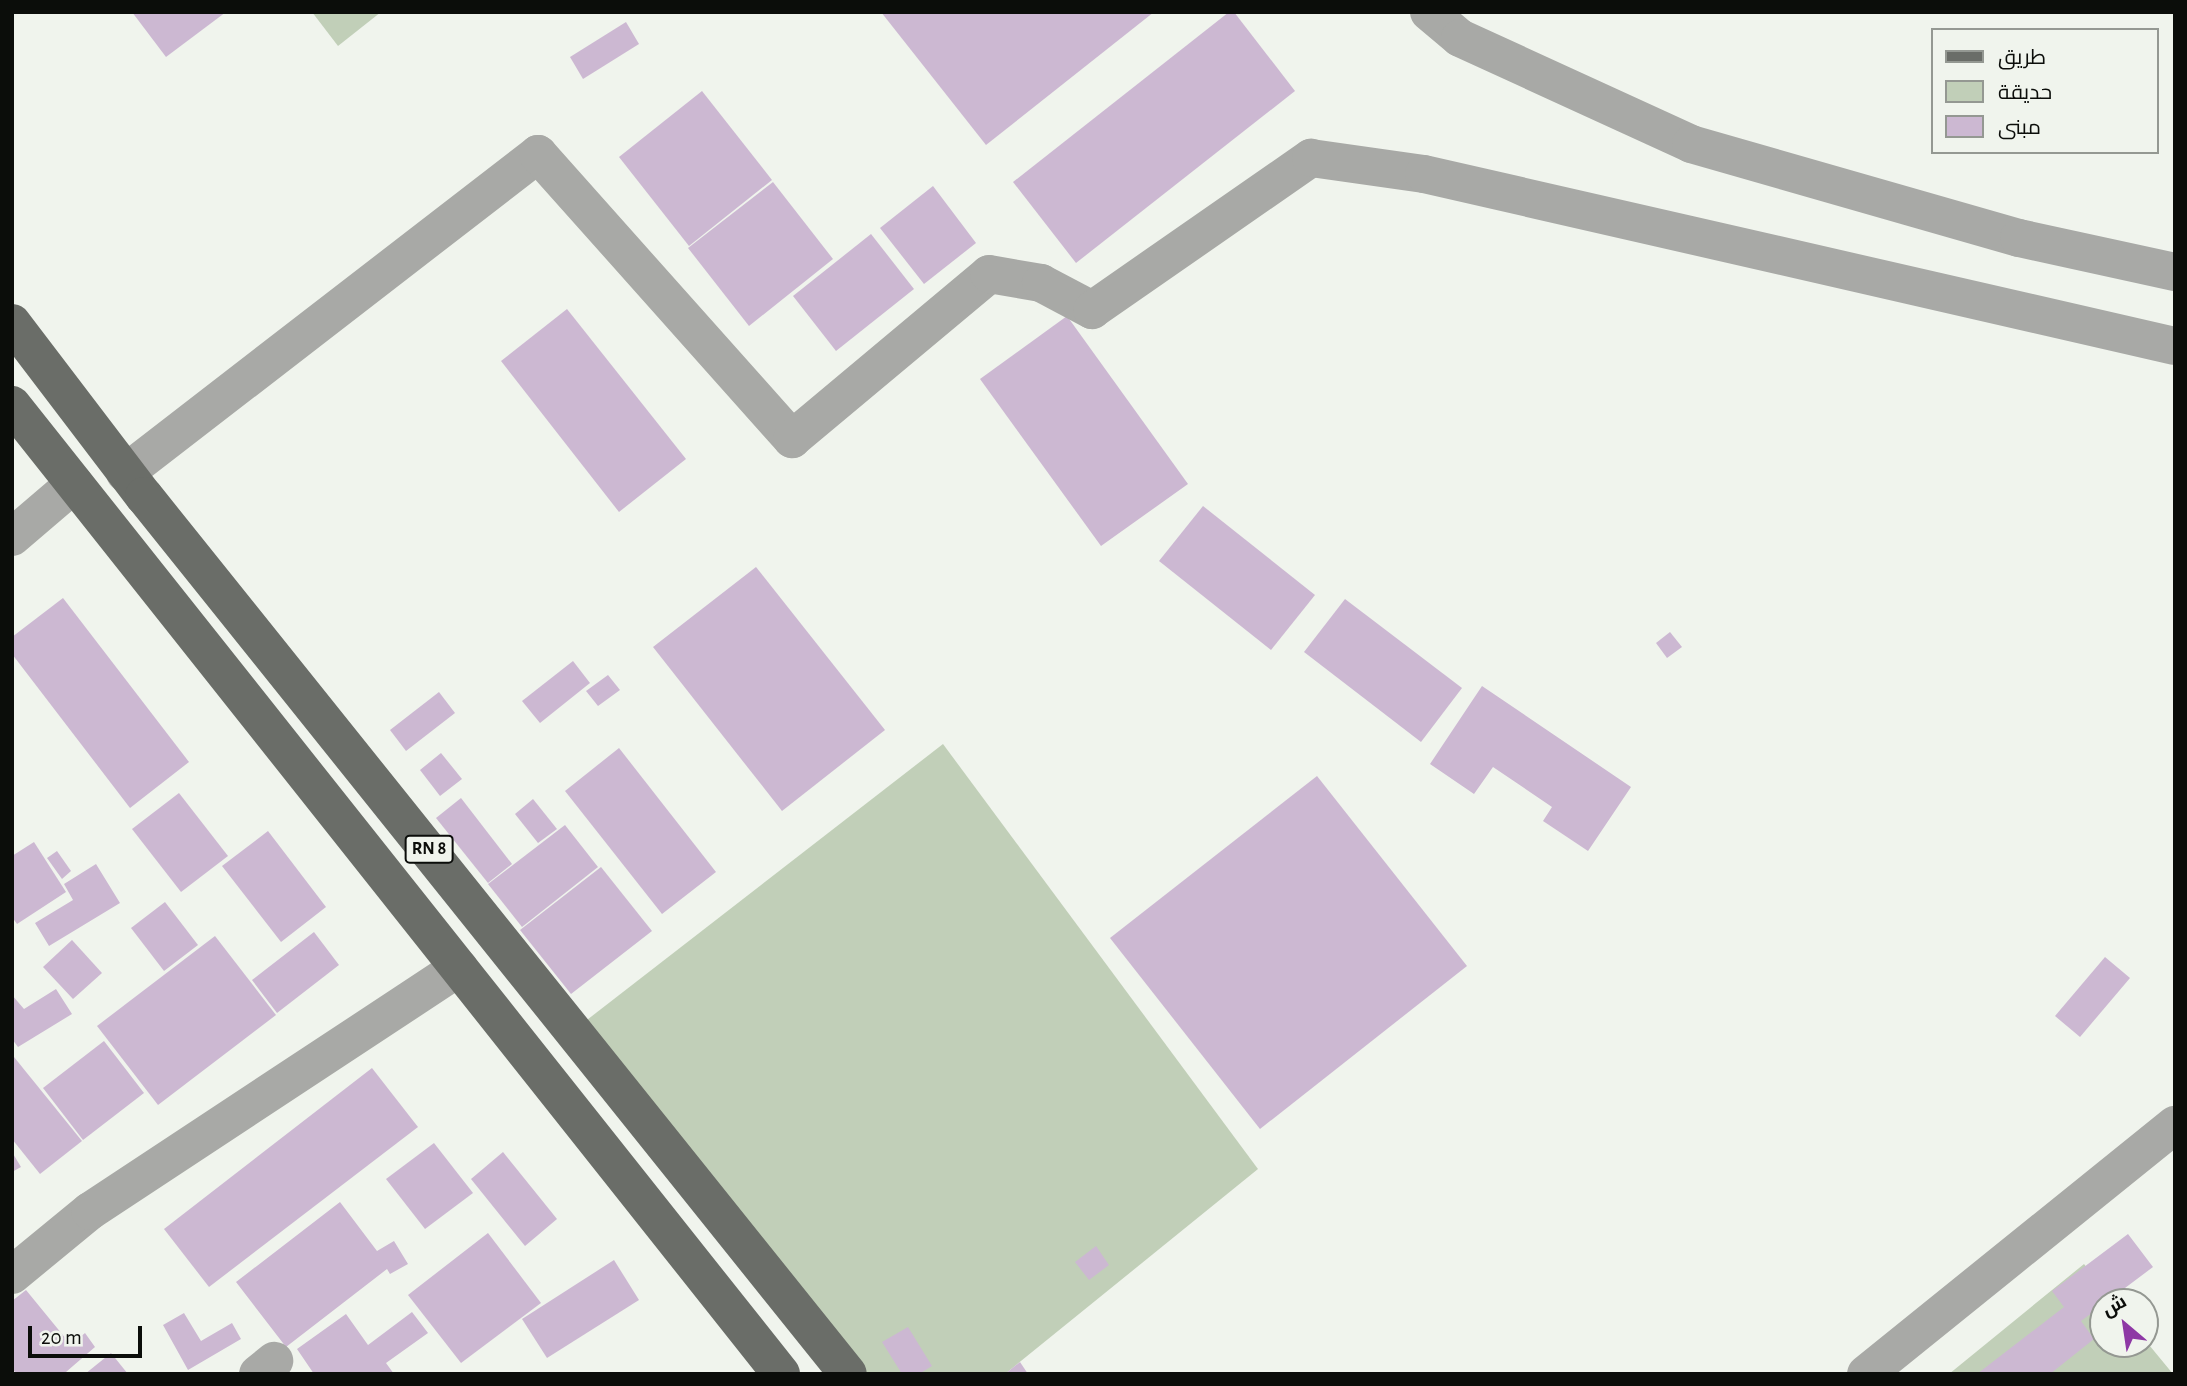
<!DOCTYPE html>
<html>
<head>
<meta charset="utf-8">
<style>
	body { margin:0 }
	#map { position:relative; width:2187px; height:1386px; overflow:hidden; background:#f0f4ed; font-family:"Alegreya Sans",Cairo,sans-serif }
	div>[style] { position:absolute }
	.green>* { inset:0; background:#c1cfb8 }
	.building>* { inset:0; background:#ccb8d2 }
	.minor>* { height:38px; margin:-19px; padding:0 19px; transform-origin:19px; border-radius:19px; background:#a8a9a6 }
	.major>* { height:38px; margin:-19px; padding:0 19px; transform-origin:19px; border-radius:19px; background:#6a6d68 }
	span { translate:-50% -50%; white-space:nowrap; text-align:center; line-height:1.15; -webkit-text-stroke:5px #f0f4ed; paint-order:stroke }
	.shield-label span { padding:2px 5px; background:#f0f4ed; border:2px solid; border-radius:5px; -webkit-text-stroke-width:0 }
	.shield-label { font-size:18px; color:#0b0d0a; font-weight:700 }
	.frame { position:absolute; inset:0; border:14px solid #0b0d0a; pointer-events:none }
	.legend { position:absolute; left:1931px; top:28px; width:228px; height:126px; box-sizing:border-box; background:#f0f4ed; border:2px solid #949892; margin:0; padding:9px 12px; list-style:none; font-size:21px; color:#0b0d0a }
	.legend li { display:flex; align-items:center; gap:14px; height:35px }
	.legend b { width:35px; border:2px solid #949892 }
	.north { position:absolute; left:2089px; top:1288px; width:70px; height:70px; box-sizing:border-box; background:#f0f4ed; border:2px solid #949892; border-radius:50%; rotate:331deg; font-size:19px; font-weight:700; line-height:28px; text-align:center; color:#0b0d0a }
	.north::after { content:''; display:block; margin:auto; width:24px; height:32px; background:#8e38a5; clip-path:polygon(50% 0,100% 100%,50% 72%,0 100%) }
	.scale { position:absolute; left:28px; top:1326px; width:114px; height:32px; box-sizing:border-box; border:4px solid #0b0d0a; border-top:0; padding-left:9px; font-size:21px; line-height:24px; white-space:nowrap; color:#0b0d0a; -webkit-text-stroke:5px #f0f4ed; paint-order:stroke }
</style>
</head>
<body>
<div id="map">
	<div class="green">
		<i style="clip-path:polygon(312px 12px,381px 12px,338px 46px)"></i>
		<i style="clip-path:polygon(943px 744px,1258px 1169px,1005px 1374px,848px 1374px,574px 1030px)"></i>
		<i style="clip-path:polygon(2084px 1264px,2114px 1302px,2103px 1302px,2103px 1344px,2145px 1344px,2145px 1340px,2173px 1374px,1949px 1374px)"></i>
	</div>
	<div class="building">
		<i style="clip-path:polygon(132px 12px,226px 12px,166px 57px)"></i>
		<i style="clip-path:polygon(881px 12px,1154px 12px,986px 145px)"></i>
		<i style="clip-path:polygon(1229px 12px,1234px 12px,1295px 91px,1076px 263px,1013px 182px)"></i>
		<i style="clip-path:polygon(626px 22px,639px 44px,583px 79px,570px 57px)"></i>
		<i style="clip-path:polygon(702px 91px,772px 180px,689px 246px,619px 157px)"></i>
		<i style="clip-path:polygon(773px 182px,833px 259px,749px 326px,688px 248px)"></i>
		<i style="clip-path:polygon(933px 186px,976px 243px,924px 284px,880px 228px)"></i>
		<i style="clip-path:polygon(871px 234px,914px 289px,836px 351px,793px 296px)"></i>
		<i style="clip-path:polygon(567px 309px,686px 459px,619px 512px,501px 361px)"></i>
		<i style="clip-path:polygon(1067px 316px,1188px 484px,1101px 546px,980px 379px)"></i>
		<i style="clip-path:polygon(1203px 506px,1315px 595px,1271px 650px,1159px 561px)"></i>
		<i style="clip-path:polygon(756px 567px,885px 730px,782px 811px,653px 647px)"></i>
		<i style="clip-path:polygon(63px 598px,189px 762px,130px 808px,12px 654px,12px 637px)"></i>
		<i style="clip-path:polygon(1345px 599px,1462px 688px,1421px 742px,1304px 652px)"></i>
		<i style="clip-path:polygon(1670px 632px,1682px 647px,1667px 658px,1656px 643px)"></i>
		<i style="clip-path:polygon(573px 661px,590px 683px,540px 723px,522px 701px)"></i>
		<i style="clip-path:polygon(608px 675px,620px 690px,598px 706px,586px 691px)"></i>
		<i style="clip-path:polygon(1482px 686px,1631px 787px,1588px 851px,1543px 821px,1552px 807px,1493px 767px,1474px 794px,1430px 764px)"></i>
		<i style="clip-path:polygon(439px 692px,455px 713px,406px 751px,390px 730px)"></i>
		<i style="clip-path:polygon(619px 748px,716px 872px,662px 914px,565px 791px)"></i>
		<i style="clip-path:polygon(441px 753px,462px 779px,440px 796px,420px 770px)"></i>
		<i style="clip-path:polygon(1317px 776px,1467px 966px,1260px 1129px,1110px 938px)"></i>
		<i style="clip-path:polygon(179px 793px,228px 856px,181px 892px,132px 829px)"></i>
		<i style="clip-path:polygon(461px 798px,512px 864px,488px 883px,436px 818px)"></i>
		<i style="clip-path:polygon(533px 799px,557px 829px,538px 843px,515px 814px)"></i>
		<i style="clip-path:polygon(565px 825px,598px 867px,522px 927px,488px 884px)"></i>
		<i style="clip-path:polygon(268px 831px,326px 907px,281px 942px,222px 866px)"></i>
		<i style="clip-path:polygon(34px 842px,66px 892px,17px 924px,12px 917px,12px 856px)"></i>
		<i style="clip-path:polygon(57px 851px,71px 871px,62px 879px,47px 858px)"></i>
		<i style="clip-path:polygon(96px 864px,120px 903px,49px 946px,35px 923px,73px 900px,64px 884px)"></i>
		<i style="clip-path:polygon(601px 867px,652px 931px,571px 994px,520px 930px)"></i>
		<i style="clip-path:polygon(165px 902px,198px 945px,164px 971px,131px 928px)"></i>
		<i style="clip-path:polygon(314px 932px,339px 965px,277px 1013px,252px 980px)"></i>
		<i style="clip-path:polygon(215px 936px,276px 1015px,158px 1105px,97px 1026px)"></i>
		<i style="clip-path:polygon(72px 940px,102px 973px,73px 999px,43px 967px)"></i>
		<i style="clip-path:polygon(2105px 957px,2130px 978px,2080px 1037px,2055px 1016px)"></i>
		<i style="clip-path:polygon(56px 989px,72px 1014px,18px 1047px,12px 1039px,12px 995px,24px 1009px)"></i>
		<i style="clip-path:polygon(104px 1041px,144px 1093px,83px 1140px,43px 1088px)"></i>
		<i style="clip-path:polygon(14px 1057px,82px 1141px,40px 1174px,12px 1139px)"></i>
		<i style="clip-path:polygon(372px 1068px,418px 1127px,209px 1287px,164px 1229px)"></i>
		<i style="clip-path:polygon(434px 1143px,473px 1193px,425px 1229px,386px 1179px)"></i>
		<i style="clip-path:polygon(12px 1152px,21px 1167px,12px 1172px)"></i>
		<i style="clip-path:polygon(503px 1152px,557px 1219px,525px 1246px,471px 1179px)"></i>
		<i style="clip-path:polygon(340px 1202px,377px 1251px,394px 1241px,408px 1264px,390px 1274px,387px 1269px,286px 1347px,236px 1282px)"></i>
		<i style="clip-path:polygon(488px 1233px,541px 1303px,461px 1363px,408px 1295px)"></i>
		<i style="clip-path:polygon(2128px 1234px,2153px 1267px,2081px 1321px,2094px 1339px,2050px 1374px,1977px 1374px,2064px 1307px,2052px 1291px)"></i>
		<i style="clip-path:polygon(1096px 1246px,1109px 1265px,1089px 1280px,1075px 1262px)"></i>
		<i style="clip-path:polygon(614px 1260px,639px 1300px,547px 1358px,522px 1319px)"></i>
		<i style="clip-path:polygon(26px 1290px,71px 1345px,85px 1333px,95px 1347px,66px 1372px,19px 1374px,12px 1370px,12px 1301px)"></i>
		<i style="clip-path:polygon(412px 1312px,428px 1333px,386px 1363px,394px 1374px,314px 1374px,297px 1349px,346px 1314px,368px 1345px)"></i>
		<i style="clip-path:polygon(184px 1313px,201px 1341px,232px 1323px,241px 1339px,188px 1370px,163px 1325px)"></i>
		<i style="clip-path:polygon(908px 1327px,932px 1366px,919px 1374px,902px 1374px,882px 1342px)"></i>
		<i style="clip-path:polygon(111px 1353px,128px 1374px,85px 1374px)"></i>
		<i style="clip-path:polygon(1020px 1362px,1028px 1374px,1005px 1374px)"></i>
	</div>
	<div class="minor">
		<i style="left:1429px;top:12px;width:40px;rotate:40deg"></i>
		<i style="left:1460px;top:38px;width:254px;rotate:24.6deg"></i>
		<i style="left:1691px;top:144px;width:341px;rotate:16deg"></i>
		<i style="left:2019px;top:238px;width:160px;rotate:12.3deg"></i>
		<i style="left:125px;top:473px;width:522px;rotate:-37.68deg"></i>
		<i style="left:538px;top:154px;width:382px;rotate:48.3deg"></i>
		<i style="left:792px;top:439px;width:257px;rotate:-39.9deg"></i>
		<i style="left:989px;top:274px;width:53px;rotate:9.8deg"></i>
		<i style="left:1041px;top:283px;width:58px;rotate:27.9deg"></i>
		<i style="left:1092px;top:310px;width:267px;rotate:-34.8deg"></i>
		<i style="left:1311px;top:158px;width:114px;rotate:8.1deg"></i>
		<i style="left:1424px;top:174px;width:770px;rotate:12.9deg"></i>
		<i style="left:12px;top:537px;width:82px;rotate:-40.5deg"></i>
		<i style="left:12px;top:1275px;width:101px;rotate:-39.4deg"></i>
		<i style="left:90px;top:1211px;width:442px;rotate:-33.4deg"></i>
		<i style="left:258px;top:1374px;width:21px;rotate:-39deg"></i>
		<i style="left:1866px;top:1374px;width:397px;rotate:-38.9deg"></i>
	</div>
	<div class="major">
		<i style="left:12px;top:323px;width:218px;rotate:52.7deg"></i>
		<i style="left:144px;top:496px;width:1125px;rotate:51.28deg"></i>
		<i style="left:12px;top:405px;width:1237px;rotate:51.56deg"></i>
	</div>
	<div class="shield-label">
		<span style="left:429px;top:849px">RN 8</span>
	</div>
	<div class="frame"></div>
	<ul class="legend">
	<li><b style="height:9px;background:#6a6d68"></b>طريق</li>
	<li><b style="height:19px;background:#c1cfb8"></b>حديقة</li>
	<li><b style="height:19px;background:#ccb8d2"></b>مبنى</li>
	</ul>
	<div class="north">ش</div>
	<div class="scale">20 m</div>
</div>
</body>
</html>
